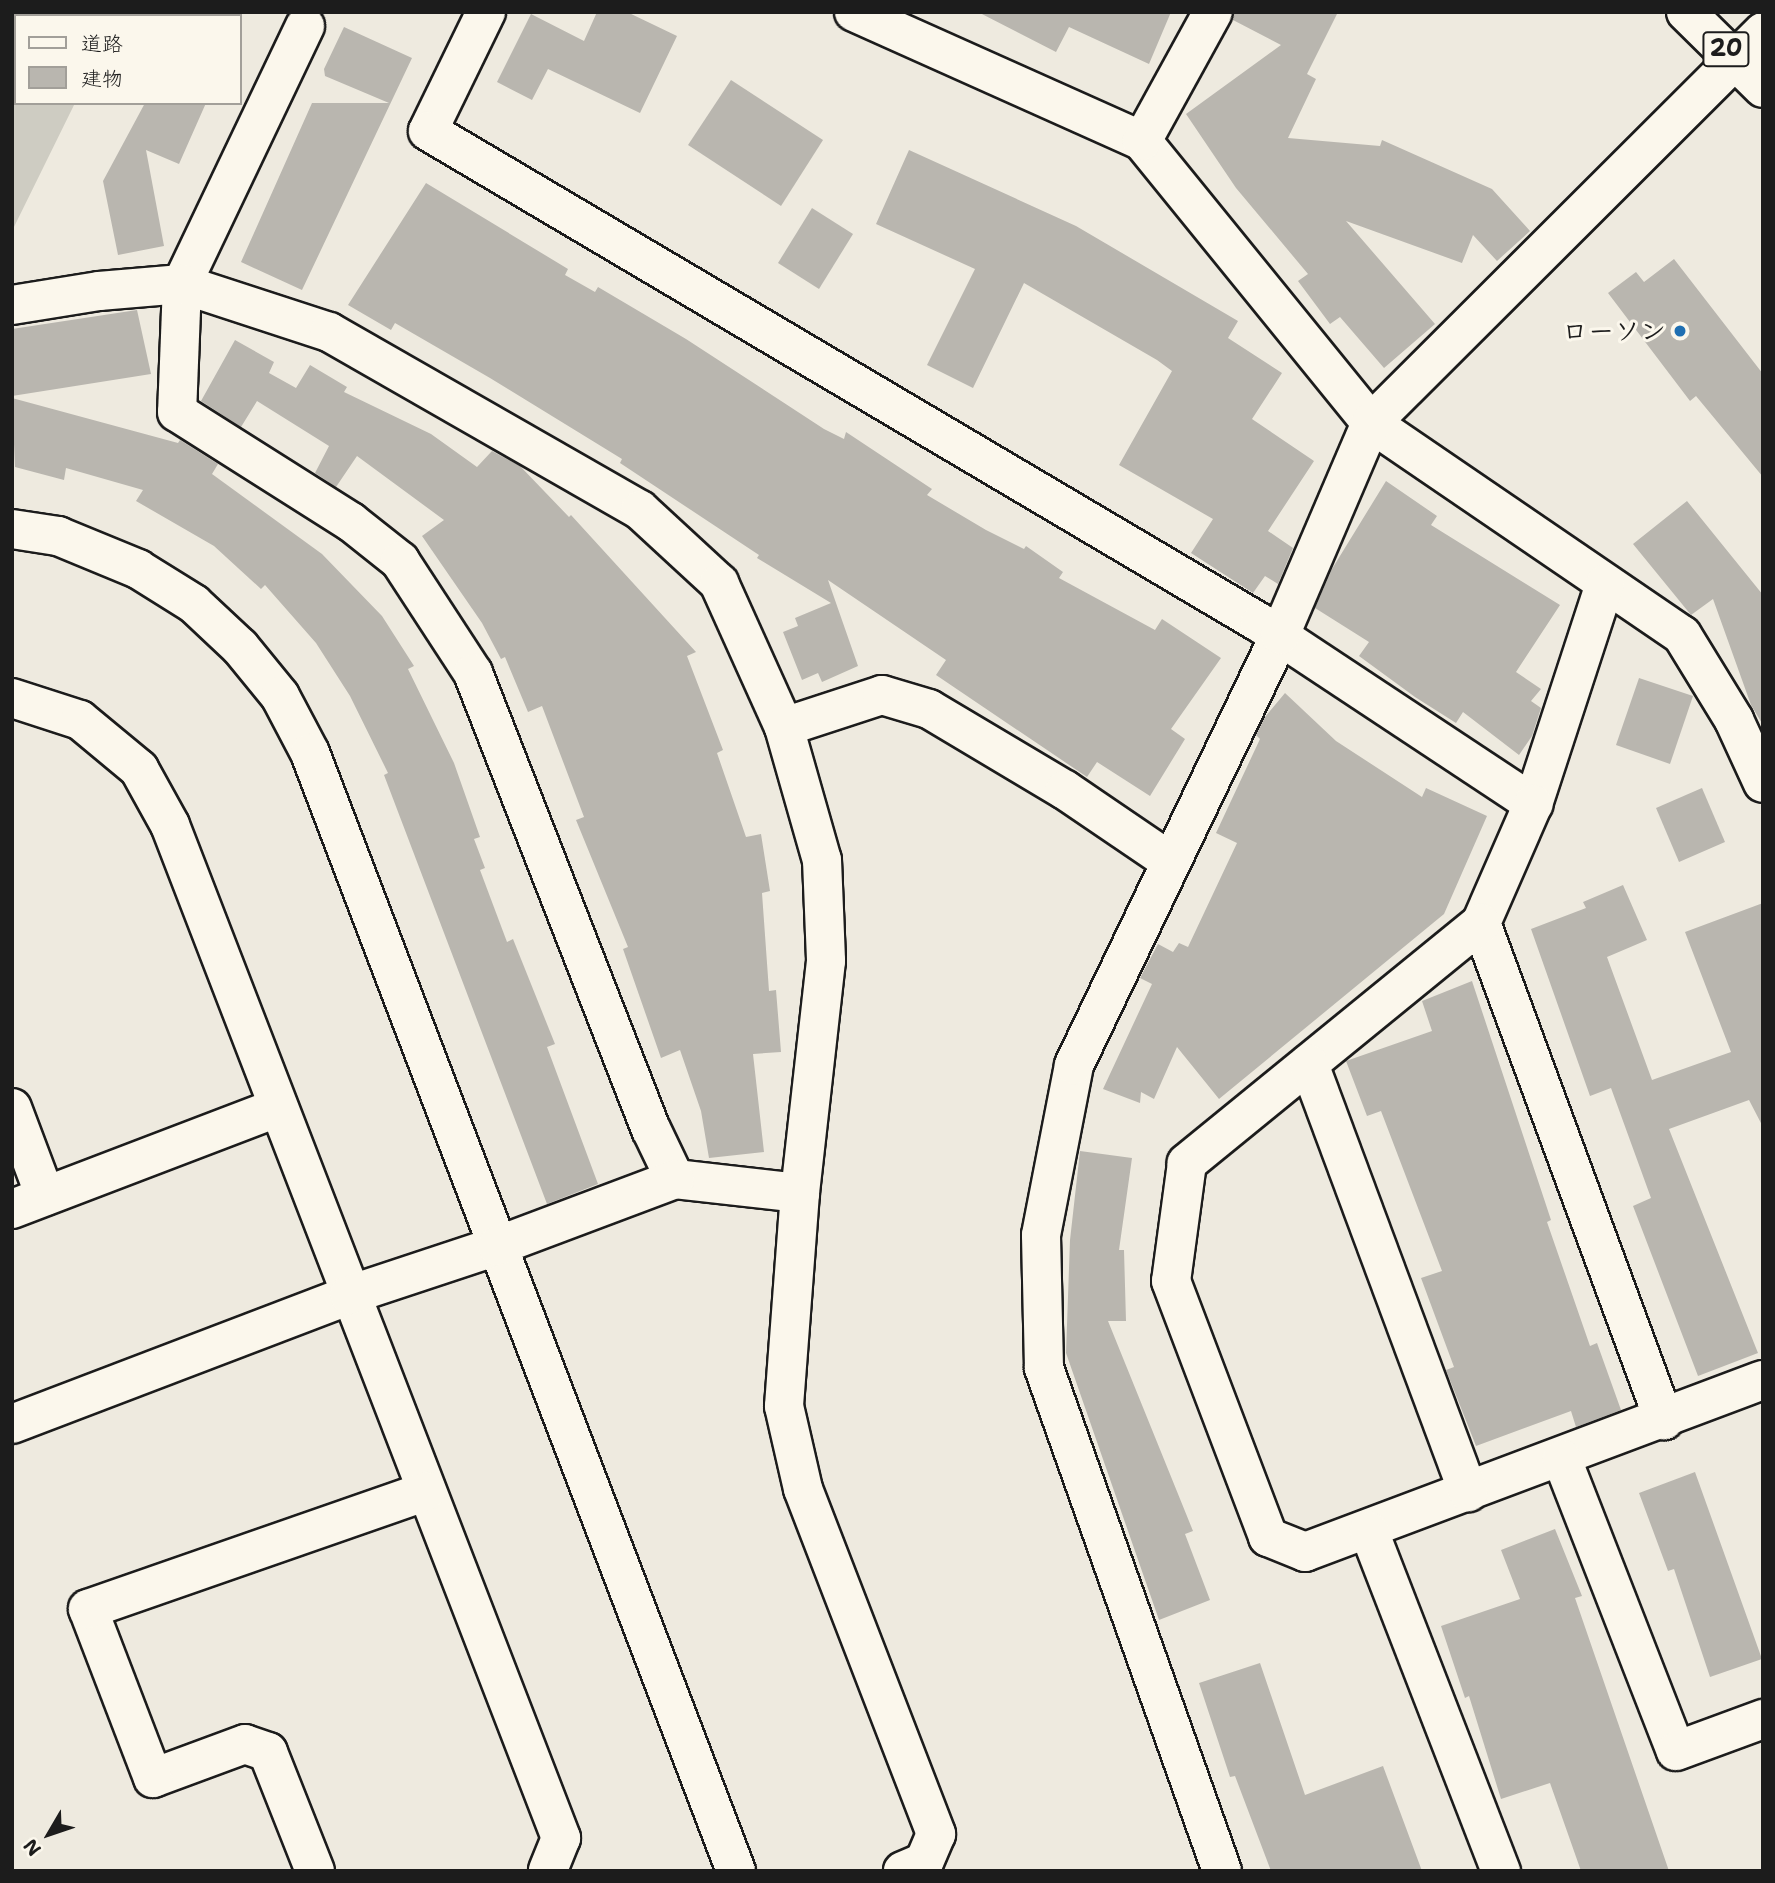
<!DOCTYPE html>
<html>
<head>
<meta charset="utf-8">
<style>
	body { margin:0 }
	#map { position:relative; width:1775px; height:1883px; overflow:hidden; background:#eeeadf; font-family:"Shantell Sans","Klee One",sans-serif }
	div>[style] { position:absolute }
	.green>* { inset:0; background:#ceccc2 }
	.building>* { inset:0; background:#b9b6af }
	.roads { filter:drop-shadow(2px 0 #1c1c1c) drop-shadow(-2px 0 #1c1c1c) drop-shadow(0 2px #1c1c1c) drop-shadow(0 -2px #1c1c1c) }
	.minor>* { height:38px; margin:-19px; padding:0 19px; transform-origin:19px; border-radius:19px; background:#fbf7ec }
	.major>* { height:38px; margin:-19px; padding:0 19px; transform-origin:19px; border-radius:19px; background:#fbf7ec }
	.dots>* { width:19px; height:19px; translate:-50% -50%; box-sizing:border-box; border:4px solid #fbf7ec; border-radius:50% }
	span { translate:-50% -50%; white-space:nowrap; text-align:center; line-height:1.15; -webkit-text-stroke:6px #fbf7ec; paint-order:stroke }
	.shield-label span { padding:2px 5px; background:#fbf7ec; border:2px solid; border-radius:5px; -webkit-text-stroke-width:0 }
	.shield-label { font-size:24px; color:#1c1c1c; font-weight:700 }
	.poi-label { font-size:26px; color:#1c1c1c; font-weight:700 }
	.right { translate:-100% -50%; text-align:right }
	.frame { position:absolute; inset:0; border:14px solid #1c1c1c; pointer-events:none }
	.legend { position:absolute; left:14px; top:14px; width:228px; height:91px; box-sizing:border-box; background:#fbf7ec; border:2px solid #a29f99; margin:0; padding:9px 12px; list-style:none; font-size:21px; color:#1c1c1c }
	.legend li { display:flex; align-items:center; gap:14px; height:35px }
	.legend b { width:35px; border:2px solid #a29f99 }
	.north { position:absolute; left:14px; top:1799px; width:70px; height:70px; -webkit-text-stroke:5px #fbf7ec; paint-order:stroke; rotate:231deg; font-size:19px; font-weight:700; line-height:28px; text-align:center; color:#1c1c1c }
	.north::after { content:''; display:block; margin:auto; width:24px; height:32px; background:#1c1c1c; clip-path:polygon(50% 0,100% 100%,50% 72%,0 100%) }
</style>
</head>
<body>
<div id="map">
	<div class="green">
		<i style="clip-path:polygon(12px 12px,120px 12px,16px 16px,16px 103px,75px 103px,12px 231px)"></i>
	</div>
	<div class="building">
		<i style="clip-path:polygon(597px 12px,627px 12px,677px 36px,640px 113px,548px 69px,532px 100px,497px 82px,531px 14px,584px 41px)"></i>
		<i style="clip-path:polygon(978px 12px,1171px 12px,1149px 64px,1069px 27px,1056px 52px)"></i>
		<i style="clip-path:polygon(1235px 12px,1338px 12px,1307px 74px,1316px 79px,1288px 138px,1380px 146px,1382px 140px,1492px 189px,1530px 231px,1497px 261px,1473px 235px,1462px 263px,1346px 221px,1435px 324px,1384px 368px,1340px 317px,1330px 324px,1298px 281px,1308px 274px,1236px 188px,1186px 114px,1281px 45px,1233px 20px)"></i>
		<i style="clip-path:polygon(344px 27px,412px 58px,302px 290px,241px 262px,312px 103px,389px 103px,325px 76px,324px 69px)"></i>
		<i style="clip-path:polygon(731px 80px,823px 140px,781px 206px,688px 145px)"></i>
		<i style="clip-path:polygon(145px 103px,206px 103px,179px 164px,146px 150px,164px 246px,118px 255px,103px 181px)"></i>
		<i style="clip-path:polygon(909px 150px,1076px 226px,1238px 321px,1228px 338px,1282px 373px,1252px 419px,1314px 461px,1268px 531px,1293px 548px,1278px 584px,1265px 576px,1253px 593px,1191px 553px,1213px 519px,1119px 465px,1172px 371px,1157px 360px,1024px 283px,973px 388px,927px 365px,975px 269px,876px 224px)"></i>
		<i style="clip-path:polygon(426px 183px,568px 269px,565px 275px,595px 292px,598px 287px,686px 339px,824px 429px,844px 439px,846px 432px,932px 489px,927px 495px,986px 530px,1024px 549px,1026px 546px,1063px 572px,1059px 578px,1155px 630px,1162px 619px,1221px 658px,1171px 729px,1185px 739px,1150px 796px,1097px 762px,1087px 777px,936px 675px,946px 660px,828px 580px,858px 666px,822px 682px,818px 673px,802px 680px,783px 632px,798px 626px,795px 618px,831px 603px,757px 558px,759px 555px,620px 463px,622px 459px,490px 378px,395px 323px,391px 330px,348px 305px)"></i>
		<i style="clip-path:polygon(812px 208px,853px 234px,819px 289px,778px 263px)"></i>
		<i style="clip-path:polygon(1674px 259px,1763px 374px,1763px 477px,1696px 396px,1690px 401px,1608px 293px,1636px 272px,1644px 282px)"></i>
		<i style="clip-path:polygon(137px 310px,151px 374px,12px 396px,12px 329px)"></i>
		<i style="clip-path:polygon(235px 340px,274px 362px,269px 373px,296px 388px,310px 365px,347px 387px,344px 392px,431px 434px,477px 467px,492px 451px,520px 466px,569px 517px,571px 515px,696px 652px,687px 656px,723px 750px,717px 753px,746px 837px,761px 834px,770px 891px,762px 893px,769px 991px,776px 990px,781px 1052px,753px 1054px,764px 1152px,709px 1158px,701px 1111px,680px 1050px,661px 1058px,623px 949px,628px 947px,576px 820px,584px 817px,542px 706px,528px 712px,505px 657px,501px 659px,482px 623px,422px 536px,444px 520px,357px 456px,336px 487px,315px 473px,329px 446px,257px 401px,241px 427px,201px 401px)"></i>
		<i style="clip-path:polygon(12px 398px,178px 443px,180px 440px,218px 464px,212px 474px,322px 554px,382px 616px,414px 666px,408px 669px,454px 763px,480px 837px,474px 839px,485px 868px,480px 870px,507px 942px,513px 939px,555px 1044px,547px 1047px,598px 1184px,547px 1204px,384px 775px,388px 773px,350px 696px,316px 643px,265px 585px,261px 589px,214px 546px,136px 501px,143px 490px,66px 468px,64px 480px,15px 467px)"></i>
		<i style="clip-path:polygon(1386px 481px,1437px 516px,1431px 525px,1560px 605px,1516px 672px,1541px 689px,1531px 701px,1541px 708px,1532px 736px,1519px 755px,1463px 712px,1456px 723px,1415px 697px,1359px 656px,1369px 642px,1315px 608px,1332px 569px)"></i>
		<i style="clip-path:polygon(1687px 501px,1763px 595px,1763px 725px,1751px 705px,1713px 599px,1691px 615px,1633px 544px)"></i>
		<i style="clip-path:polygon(1639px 678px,1693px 696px,1670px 764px,1616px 745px)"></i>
		<i style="clip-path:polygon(1285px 693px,1336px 741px,1422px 797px,1426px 788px,1487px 816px,1444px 914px,1219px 1099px,1177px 1047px,1154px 1099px,1141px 1092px,1140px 1103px,1103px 1089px,1152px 984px,1140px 978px,1158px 944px,1173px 952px,1179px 943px,1188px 947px,1237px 843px,1216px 833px,1260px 739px,1256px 735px,1265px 717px)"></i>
		<i style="clip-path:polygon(1702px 788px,1725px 842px,1679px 862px,1656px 808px)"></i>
		<i style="clip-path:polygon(1623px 885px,1647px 940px,1607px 957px,1652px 1080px,1731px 1052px,1685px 932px,1763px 903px,1763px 1127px,1749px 1100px,1669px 1129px,1758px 1353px,1698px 1376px,1633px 1206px,1651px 1198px,1611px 1088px,1590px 1096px,1531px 929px,1586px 908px,1583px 902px)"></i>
		<i style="clip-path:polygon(1472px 981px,1551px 1220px,1547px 1222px,1590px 1346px,1597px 1343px,1621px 1410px,1576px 1427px,1571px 1411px,1476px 1446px,1446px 1370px,1454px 1367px,1421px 1278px,1442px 1271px,1381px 1111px,1367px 1116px,1346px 1061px,1432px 1031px,1422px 1001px)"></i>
		<i style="clip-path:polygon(1080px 1151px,1132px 1158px,1119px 1250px,1124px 1250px,1126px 1321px,1108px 1321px,1193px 1531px,1185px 1534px,1210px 1600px,1159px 1620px,1066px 1353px,1070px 1240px)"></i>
		<i style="clip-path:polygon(1695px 1472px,1762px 1659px,1710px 1677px,1674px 1569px,1668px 1571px,1639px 1493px)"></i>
		<i style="clip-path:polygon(1555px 1529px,1582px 1596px,1575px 1598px,1669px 1871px,1581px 1871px,1550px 1783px,1501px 1799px,1469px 1696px,1465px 1698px,1441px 1626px,1520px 1599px,1501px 1550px)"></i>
		<i style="clip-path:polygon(1260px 1663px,1305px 1795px,1383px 1766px,1422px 1871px,1271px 1871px,1235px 1776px,1230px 1777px,1199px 1683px)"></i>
	</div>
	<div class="roads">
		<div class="minor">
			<i style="left:486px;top:12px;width:132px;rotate:116deg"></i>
			<i style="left:428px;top:131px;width:967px;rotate:30.6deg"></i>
			<i style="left:1260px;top:623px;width:328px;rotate:33.5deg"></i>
			<i style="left:854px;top:12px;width:316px;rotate:24.1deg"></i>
			<i style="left:1142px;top:141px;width:363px;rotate:50.9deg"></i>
			<i style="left:1371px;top:423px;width:376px;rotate:34.3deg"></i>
			<i style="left:1682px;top:635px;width:100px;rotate:58.5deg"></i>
			<i style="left:1734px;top:720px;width:69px;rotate:65.3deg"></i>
			<i style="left:305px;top:26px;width:286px;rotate:115.5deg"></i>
			<i style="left:182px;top:284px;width:128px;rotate:92.2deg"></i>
			<i style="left:177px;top:412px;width:206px;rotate:32.3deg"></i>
			<i style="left:351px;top:522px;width:63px;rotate:38.5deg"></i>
			<i style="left:400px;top:561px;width:134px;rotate:56.9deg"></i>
			<i style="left:473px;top:673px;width:490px;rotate:68.7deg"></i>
			<i style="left:651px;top:1129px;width:55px;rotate:64.4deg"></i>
			<i style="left:675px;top:1179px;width:126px;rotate:6.4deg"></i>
			<i style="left:1142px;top:141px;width:147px;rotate:-61.2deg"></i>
			<i style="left:12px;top:305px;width:88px;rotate:-9.1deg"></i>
			<i style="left:99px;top:291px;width:83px;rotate:-4.8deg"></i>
			<i style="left:182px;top:284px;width:155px;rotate:18.1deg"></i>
			<i style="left:329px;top:332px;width:358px;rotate:29.8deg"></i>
			<i style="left:640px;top:510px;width:108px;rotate:42.7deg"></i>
			<i style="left:719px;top:583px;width:158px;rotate:65.7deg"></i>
			<i style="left:784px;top:727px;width:138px;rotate:74.1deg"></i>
			<i style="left:822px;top:860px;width:101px;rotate:87.7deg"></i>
			<i style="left:826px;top:961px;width:233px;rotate:96.4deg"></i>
			<i style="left:800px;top:1193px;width:214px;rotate:94.3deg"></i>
			<i style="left:784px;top:1406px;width:85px;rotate:77.1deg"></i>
			<i style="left:803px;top:1489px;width:370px;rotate:68.9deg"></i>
			<i style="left:936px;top:1834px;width:30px;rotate:113deg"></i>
			<i style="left:924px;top:1862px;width:23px;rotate:157deg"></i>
			<i style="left:12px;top:529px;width:47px;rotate:8.7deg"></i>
			<i style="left:58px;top:536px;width:87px;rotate:22.4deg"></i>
			<i style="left:138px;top:569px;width:66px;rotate:32deg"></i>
			<i style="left:194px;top:604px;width:63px;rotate:43.1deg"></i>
			<i style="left:240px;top:647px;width:63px;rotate:50.8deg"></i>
			<i style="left:280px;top:696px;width:64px;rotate:62.2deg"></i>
			<i style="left:310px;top:753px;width:1196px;rotate:69.14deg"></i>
			<i style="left:1605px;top:584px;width:231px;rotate:108.1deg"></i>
			<i style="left:1533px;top:804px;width:130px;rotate:113.6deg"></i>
			<i style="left:1481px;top:923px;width:530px;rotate:69.79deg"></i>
			<i style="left:12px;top:698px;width:71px;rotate:17.9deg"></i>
			<i style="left:80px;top:720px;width:77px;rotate:39.7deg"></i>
			<i style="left:139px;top:769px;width:64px;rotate:61deg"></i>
			<i style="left:170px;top:825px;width:1086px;rotate:68.89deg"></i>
			<i style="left:561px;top:1838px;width:35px;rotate:112deg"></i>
			<i style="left:784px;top:727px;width:103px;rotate:-18.1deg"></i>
			<i style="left:882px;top:695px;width:49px;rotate:16.6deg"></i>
			<i style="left:929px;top:709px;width:158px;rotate:30.8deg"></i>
			<i style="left:1065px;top:790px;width:128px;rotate:34.2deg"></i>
			<i style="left:1481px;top:923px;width:380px;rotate:140.8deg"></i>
			<i style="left:1187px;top:1163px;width:119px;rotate:97.7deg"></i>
			<i style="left:1171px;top:1281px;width:274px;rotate:69.2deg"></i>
			<i style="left:1268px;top:1537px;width:40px;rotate:22deg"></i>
			<i style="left:1305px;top:1552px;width:489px;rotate:-20.6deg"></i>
			<i style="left:1309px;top:1064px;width:457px;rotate:69.6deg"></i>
			<i style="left:12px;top:1108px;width:94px;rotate:69.4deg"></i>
			<i style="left:12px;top:1209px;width:283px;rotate:-20.9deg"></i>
			<i style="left:12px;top:1424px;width:361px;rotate:-20.9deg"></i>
			<i style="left:349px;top:1295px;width:156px;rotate:-18.3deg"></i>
			<i style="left:497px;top:1246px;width:190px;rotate:-20.6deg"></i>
			<i style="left:1562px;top:1459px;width:313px;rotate:68.7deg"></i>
			<i style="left:1676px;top:1751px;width:93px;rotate:-20.2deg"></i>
			<i style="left:1369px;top:1531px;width:365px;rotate:68.8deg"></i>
			<i style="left:315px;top:1871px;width:128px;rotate:-111.6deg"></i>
			<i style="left:268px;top:1752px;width:24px;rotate:-161deg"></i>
			<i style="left:245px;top:1744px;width:98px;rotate:159.7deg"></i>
			<i style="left:153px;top:1778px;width:181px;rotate:-111deg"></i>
			<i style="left:88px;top:1609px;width:358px;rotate:-19.2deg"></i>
			<i style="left:1222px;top:1871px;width:534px;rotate:-109.49deg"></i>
			<i style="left:1044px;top:1368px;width:133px;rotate:-91.3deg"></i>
			<i style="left:1041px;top:1235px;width:173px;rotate:-79deg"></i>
			<i style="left:1074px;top:1065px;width:477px;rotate:-64.4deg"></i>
			<i style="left:1280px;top:635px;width:231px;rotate:-66.8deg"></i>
			<i style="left:1371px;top:423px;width:554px;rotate:-44.93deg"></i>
		</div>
		<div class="major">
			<i style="left:1686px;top:12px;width:108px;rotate:44.6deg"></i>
		</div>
	</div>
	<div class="dots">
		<i style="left:1680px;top:331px;background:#1f6fb2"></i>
	</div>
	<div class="shield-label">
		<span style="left:1726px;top:49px">20</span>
	</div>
	<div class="poi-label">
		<span class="right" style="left:1666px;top:331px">ローソン</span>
	</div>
	<div class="frame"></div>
	<ul class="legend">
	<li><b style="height:9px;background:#fbf7ec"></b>道路</li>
	<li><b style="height:19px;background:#b9b6af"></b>建物</li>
	</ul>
	<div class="north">N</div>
</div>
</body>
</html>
